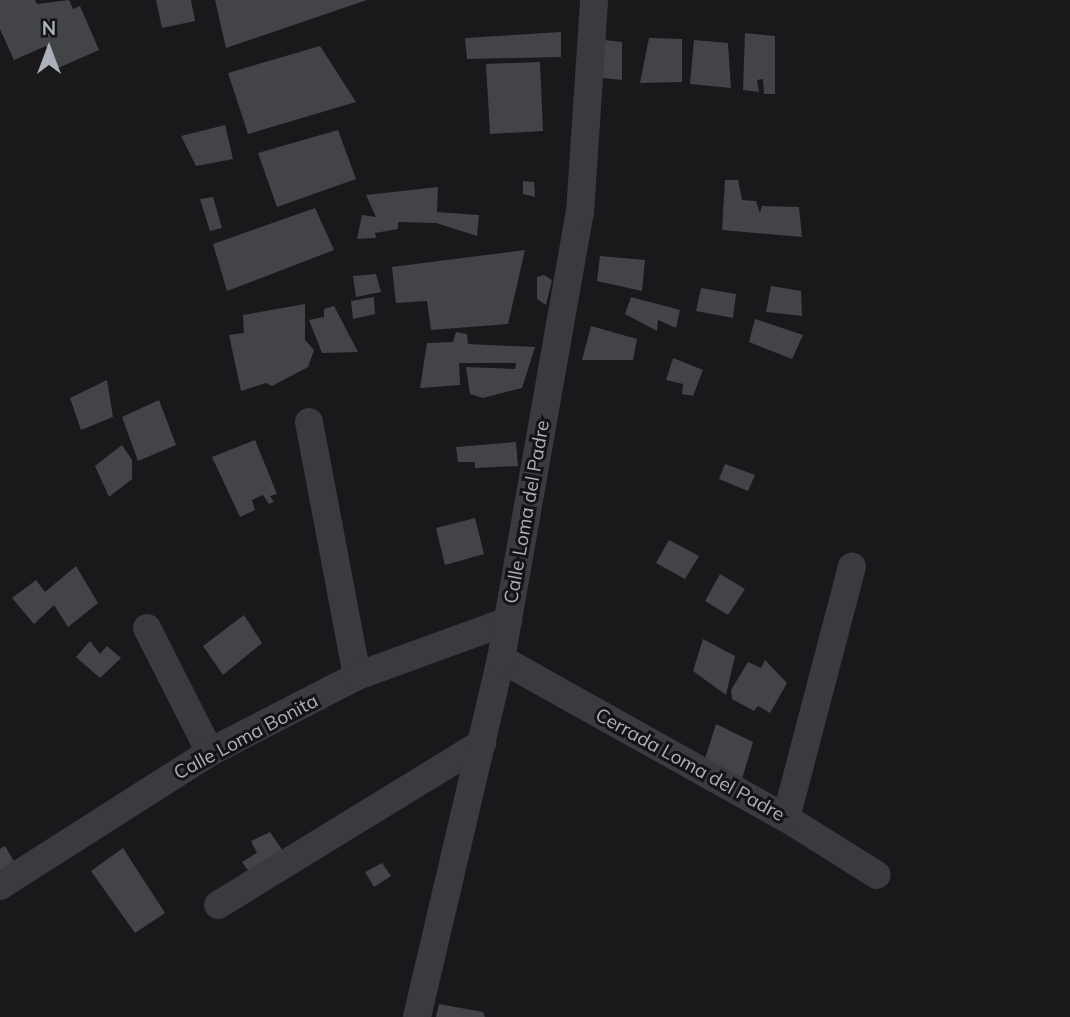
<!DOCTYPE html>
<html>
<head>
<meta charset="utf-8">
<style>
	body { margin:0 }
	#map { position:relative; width:1070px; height:1017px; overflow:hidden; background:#19191b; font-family:Mulish,sans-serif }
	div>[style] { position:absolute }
	.building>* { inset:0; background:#434448 }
	.street>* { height:28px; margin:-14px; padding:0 14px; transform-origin:14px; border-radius:14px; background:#3a3b40 }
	span { translate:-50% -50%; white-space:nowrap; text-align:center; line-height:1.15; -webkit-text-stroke:6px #141416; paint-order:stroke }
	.street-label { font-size:19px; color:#abb0bb }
	.north { position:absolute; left:14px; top:14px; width:70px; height:70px; -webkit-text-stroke:5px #141416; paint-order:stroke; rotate:0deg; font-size:19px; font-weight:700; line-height:28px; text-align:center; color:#abb0bb }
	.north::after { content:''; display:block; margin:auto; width:24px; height:32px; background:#abb0bb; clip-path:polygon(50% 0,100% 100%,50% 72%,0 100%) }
</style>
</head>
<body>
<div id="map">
	<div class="building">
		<i style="clip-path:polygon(0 0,35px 0,37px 4px,69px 0,73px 9px,80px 6px,99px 50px,56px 69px,46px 46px,14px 60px,0 29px)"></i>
		<i style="clip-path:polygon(156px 0,191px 0,195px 21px,162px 28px)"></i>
		<i style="clip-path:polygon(215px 0,367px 0,226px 48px)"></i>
		<i style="clip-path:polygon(561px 32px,561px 57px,467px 59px,465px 38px)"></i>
		<i style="clip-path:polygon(745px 33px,775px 36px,775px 94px,764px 94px,763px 79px,757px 80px,759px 92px,743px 90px)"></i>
		<i style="clip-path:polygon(649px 38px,682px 39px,682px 82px,640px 83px)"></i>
		<i style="clip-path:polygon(604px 40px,622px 42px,622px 80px,602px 78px)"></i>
		<i style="clip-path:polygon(694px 40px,728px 43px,731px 88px,690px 84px)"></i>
		<i style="clip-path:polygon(320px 46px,356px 102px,248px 134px,228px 73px)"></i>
		<i style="clip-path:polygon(540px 62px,543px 131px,490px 134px,486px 64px)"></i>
		<i style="clip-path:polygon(225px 125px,233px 159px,196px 166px,181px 136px)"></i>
		<i style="clip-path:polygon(338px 130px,356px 179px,277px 207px,258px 153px)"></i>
		<i style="clip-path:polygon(725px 180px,738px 180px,742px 200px,756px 201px,760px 213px,762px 206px,799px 207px,802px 237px,722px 230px)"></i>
		<i style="clip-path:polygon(523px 181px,534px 182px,535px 197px,523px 194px)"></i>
		<i style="clip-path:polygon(438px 187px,437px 212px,479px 215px,477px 236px,436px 223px,398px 222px,398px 229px,375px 233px,376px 238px,357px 239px,362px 215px,376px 217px,366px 195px)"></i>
		<i style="clip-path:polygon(213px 197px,222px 228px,210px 231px,200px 199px)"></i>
		<i style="clip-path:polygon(315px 208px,334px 250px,227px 291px,213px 244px)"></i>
		<i style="clip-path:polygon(525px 250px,508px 324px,431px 330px,427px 301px,396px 303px,392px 267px)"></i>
		<i style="clip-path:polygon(600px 256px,645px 260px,642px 291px,597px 281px)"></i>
		<i style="clip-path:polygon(376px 274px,381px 292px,356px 297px,353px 276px)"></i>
		<i style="clip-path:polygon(544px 275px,552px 280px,546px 305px,537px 299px,537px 277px)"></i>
		<i style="clip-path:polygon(771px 286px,801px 291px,802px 316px,766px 312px)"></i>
		<i style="clip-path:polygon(701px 288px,736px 294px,733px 318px,696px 311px)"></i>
		<i style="clip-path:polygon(374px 297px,375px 314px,353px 319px,351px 301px)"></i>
		<i style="clip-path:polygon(631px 297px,680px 310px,676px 328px,658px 320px,657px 331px,625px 314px)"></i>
		<i style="clip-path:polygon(305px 304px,305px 340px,314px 350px,308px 367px,272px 386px,266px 383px,241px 391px,229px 335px,244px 333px,243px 315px)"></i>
		<i style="clip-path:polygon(334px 306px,358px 352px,322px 353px,309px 320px,324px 317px,324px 309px)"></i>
		<i style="clip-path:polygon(755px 319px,803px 335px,792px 359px,749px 342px)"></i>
		<i style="clip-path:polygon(591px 326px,637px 339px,633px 360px,582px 360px)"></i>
		<i style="clip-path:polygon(456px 332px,467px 334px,468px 344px,535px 347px,522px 388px,483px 398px,470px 394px,466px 367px,515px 369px,516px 363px,459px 363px,460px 385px,420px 388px,427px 343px,453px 342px)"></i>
		<i style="clip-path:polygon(673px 358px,703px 370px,693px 396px,682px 394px,683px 384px,666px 380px)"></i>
		<i style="clip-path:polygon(107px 380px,113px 417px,81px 430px,70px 398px)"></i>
		<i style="clip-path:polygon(159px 400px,176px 445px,138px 461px,122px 417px)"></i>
		<i style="clip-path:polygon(255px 440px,277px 494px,270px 496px,274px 502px,269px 504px,263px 495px,252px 500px,255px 510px,240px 517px,212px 457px)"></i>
		<i style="clip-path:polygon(516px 442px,518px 466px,475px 468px,475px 462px,458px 462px,456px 447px)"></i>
		<i style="clip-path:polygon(122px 445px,132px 460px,132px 479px,109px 497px,95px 466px)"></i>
		<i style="clip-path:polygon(725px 464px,755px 475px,748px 491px,719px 479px)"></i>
		<i style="clip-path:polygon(475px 518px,484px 554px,445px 565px,436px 528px)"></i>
		<i style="clip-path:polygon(669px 540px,699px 556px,685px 579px,656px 563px)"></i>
		<i style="clip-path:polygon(76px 566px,98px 603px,68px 627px,54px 605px,34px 624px,12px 598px,36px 580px,45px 592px)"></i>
		<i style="clip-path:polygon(720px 574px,745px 589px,728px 615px,705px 601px)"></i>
		<i style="clip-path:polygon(244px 615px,262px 643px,223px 675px,203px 646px)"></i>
		<i style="clip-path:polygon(703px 639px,735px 656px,726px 695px,693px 671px)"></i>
		<i style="clip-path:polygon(90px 641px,100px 654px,107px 646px,121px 658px,100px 678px,76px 657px)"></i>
		<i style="clip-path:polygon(765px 660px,787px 683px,770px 713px,758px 706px,754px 711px,732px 699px,731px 690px,748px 662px,761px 668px)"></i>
		<i style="clip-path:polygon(716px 724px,753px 742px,739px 789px,702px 768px)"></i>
		<i style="clip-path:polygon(270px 832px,287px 857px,255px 880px,242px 862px,257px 853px,251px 841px)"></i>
		<i style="clip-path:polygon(5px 846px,16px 865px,0 875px,0 849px)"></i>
		<i style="clip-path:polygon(123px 848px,165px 913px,135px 933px,91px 871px)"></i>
		<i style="clip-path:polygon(382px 863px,391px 876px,374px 887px,365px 872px)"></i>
		<i style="clip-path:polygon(439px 1004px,483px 1012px,485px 1017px,436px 1017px)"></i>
	</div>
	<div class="street">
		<i style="left:309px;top:422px;width:258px;rotate:79.3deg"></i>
		<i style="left:147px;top:628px;width:139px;rotate:63.1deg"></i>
		<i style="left:501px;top:659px;width:326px;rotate:29.2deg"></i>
		<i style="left:786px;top:818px;width:107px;rotate:32.1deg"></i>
		<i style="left:786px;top:818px;width:260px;rotate:-75.3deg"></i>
		<i style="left:0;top:886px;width:249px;rotate:-32.5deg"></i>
		<i style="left:210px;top:752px;width:165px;rotate:-27.3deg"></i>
		<i style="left:357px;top:676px;width:161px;rotate:-20deg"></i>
		<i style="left:218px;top:905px;width:310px;rotate:-31.5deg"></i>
		<i style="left:417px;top:1017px;width:368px;rotate:-76.8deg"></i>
		<i style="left:501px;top:659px;width:453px;rotate:-80deg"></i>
		<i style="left:580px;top:213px;width:213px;rotate:-86.2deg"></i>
	</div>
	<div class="street-label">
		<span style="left:527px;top:512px;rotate:-80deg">Calle Loma del Padre</span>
		<span style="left:246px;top:737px;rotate:-28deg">Calle Loma Bonita</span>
		<span style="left:690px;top:765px;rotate:29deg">Cerrada Loma del Padre</span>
	</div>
	<div class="north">N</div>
</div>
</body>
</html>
